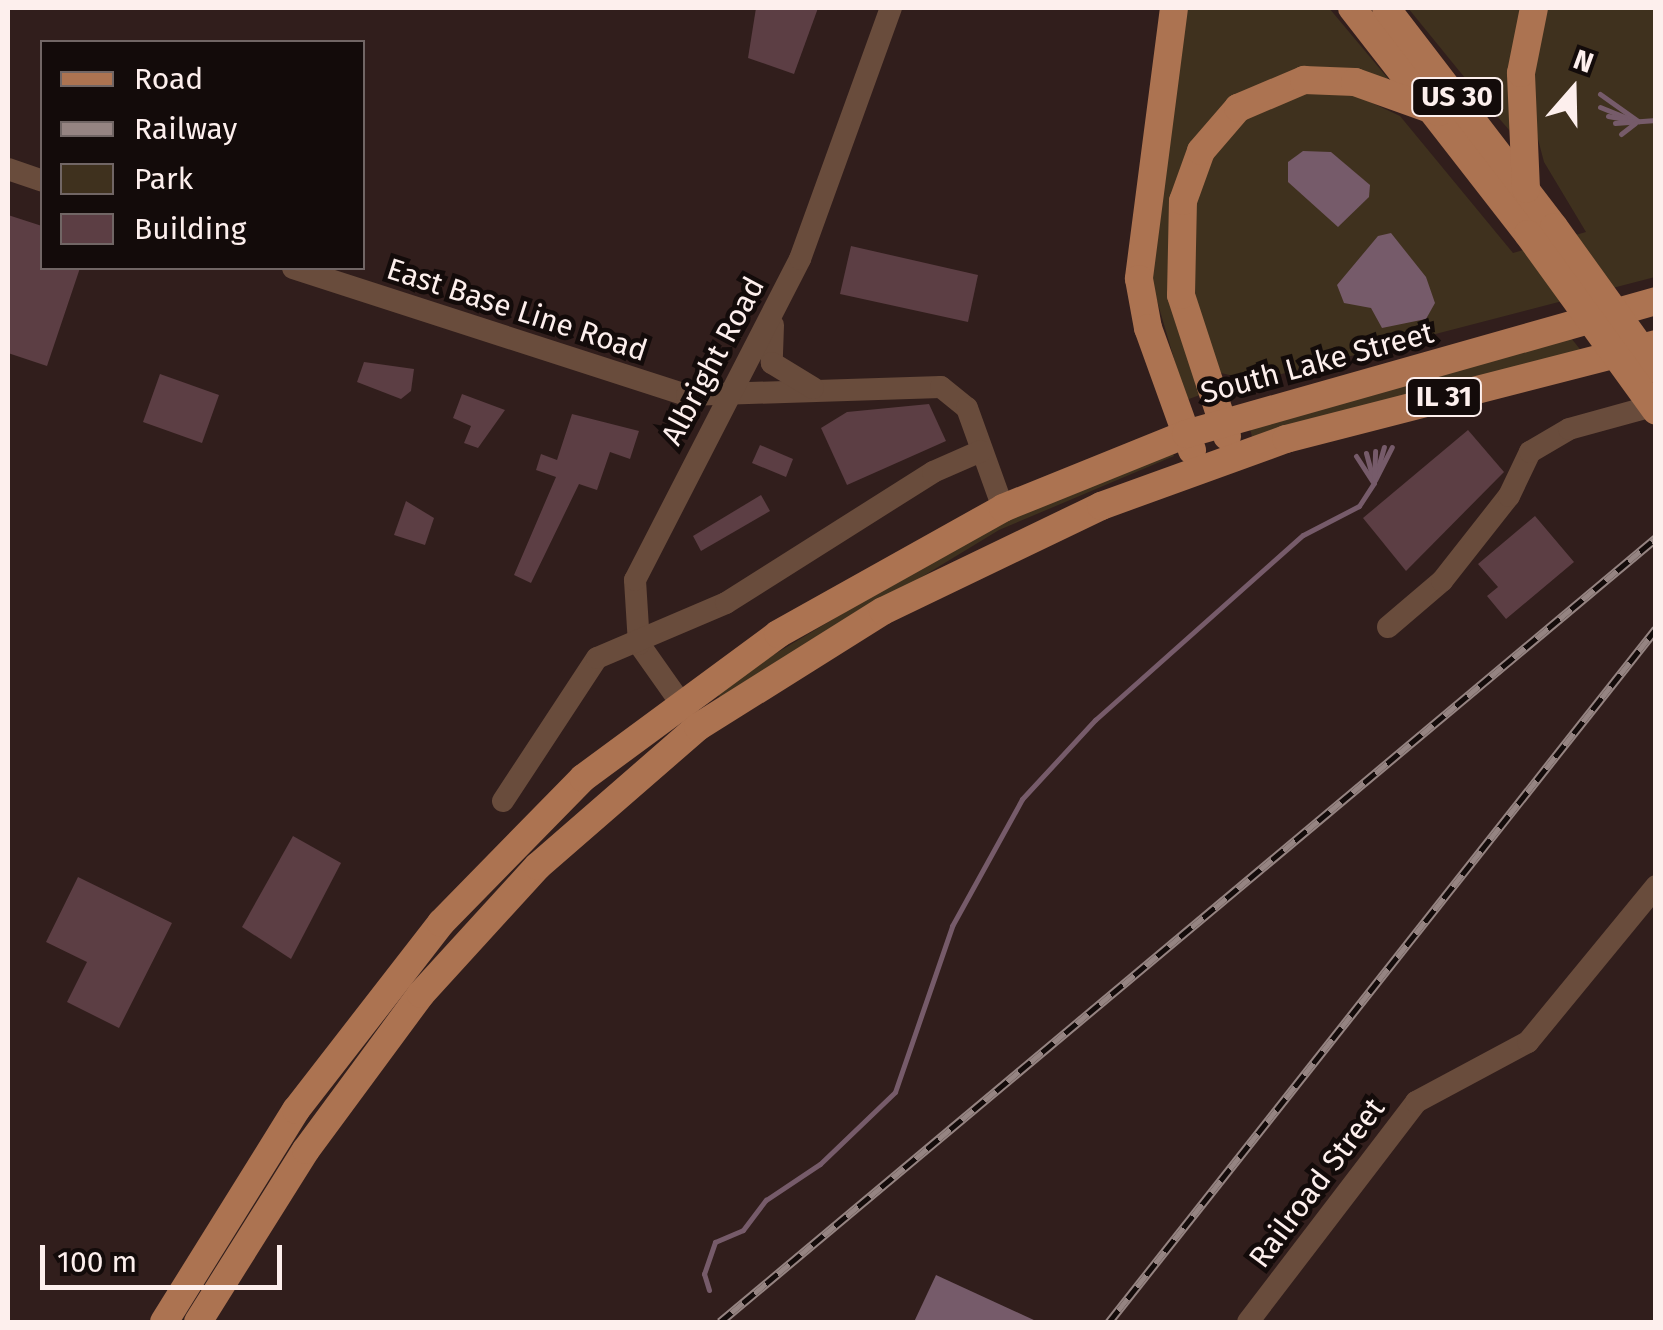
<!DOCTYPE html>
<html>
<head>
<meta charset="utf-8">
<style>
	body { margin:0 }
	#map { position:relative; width:1663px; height:1330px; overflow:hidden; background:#311e1c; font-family:"Fira Sans",sans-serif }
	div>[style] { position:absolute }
	.green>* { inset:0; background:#3f311e }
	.water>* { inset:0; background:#765b6a }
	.stream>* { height:5px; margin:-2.5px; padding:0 2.5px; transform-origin:2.5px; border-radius:2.5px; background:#765b6a }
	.building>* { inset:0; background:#5c3e44 }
	.minor>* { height:22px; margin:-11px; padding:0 11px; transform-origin:11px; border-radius:11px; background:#694c3c }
	.major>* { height:28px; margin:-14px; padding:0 14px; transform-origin:14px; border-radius:14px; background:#ac7351 }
	.rail>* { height:9px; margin-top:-4.5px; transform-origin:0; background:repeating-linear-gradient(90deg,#130b0a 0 15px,#958482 0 30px); box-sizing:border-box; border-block:2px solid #958482 }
	.major-bridge>* { height:28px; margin:-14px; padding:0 14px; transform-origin:14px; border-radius:14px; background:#ac7351 }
	span { translate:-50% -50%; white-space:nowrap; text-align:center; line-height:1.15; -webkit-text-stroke:9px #130b0a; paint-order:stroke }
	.shield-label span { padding:2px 8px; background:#130b0a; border:2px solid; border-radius:8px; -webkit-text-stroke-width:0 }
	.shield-label { font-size:28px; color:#fdefed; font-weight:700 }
	.street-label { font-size:30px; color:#fdefed }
	.frame { position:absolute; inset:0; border:10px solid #fdefed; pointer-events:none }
	.legend { position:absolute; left:40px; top:40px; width:325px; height:230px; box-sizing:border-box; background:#130b0a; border:2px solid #716665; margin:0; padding:12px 18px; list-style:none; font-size:30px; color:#fdefed }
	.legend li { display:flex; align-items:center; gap:20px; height:50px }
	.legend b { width:50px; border:2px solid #716665 }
	.north { position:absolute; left:1523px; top:40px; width:100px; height:100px; -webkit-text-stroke:8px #130b0a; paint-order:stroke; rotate:20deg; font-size:28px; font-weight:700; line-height:40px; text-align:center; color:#fdefed }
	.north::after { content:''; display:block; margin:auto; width:35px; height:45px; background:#fdefed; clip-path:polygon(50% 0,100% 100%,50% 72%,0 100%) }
	.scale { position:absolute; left:40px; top:1245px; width:242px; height:45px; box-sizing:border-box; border:5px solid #fdefed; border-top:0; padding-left:12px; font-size:30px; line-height:35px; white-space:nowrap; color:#fdefed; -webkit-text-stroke:8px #130b0a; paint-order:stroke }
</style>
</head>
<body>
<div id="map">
	<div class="green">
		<i style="clip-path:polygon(1184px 8px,1329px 8px,1396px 88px,1289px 74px,1249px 90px,1200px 136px,1171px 301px,1200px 395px,1186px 400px,1151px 280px)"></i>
		<i style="clip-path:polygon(1408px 8px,1524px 8px,1516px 138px,1478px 94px)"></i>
		<i style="clip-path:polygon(1546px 8px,1655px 8px,1655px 277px,1255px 381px,1221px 373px,1193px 309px,1189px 229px,1204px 170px,1238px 123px,1304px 91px,1351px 93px,1400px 116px,1513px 253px,1586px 232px,1544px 162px,1535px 128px,1531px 80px)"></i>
		<i style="clip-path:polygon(1571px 338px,1583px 353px,1252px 437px,1249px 424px)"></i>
		<i style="clip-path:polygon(1171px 450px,1174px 456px,999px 530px,721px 699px,715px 690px,987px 527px)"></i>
	</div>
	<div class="water">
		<i style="clip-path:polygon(1303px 151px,1331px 152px,1370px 185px,1369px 197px,1338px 227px,1288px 182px,1288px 162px)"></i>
		<i style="clip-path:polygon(1391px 233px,1426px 277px,1435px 303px,1426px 319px,1382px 328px,1371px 308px,1344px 303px,1337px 285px,1378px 236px)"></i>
		<i style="clip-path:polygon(936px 1275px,1036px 1321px,1035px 1322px,914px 1322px)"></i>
	</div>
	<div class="stream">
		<i style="left:1600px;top:94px;width:47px;rotate:35.4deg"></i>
		<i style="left:1600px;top:107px;width:32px;rotate:22deg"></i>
		<i style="left:1608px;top:116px;width:17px;rotate:10deg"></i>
		<i style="left:1615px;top:123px;width:41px;rotate:-4.2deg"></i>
		<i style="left:1621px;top:134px;width:18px;rotate:-38deg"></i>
		<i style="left:1366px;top:453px;width:23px;rotate:75deg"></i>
		<i style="left:1356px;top:456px;width:30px;rotate:57deg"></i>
		<i style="left:1377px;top:471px;width:25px;rotate:-74deg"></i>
		<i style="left:1375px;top:480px;width:37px;rotate:-63deg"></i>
		<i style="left:709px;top:1290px;width:17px;rotate:-107deg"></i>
		<i style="left:704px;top:1274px;width:34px;rotate:-71deg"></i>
		<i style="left:715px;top:1242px;width:30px;rotate:-23deg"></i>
		<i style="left:743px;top:1230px;width:38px;rotate:-53deg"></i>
		<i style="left:766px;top:1200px;width:65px;rotate:-33.7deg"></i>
		<i style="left:820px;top:1164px;width:104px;rotate:-43.8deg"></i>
		<i style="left:895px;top:1092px;width:176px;rotate:-71deg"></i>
		<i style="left:952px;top:926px;width:145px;rotate:-61.1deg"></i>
		<i style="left:1022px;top:799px;width:108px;rotate:-47.3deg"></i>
		<i style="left:1095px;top:720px;width:278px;rotate:-41.7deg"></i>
		<i style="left:1303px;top:535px;width:63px;rotate:-27.4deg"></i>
		<i style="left:1359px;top:506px;width:27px;rotate:-57deg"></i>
		<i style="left:1374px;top:483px;width:32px;rotate:-88deg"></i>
	</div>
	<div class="building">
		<i style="clip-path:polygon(756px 8px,818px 8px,794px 74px,748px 58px)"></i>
		<i style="clip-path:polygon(8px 215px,42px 226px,42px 268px,80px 268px,47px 366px,8px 353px)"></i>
		<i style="clip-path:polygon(851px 246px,978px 275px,968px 322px,840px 294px)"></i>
		<i style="clip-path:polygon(364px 362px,414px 369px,411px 391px,401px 399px,357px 382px)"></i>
		<i style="clip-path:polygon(160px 374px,219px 395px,202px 443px,143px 422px)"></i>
		<i style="clip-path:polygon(462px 394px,505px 410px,478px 448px,464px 443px,471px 426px,453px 418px)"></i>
		<i style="clip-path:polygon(929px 404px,946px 441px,847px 485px,821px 428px,847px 412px)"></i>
		<i style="clip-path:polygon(572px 414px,639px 431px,630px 459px,610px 452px,597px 490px,579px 484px,531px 583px,514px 575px,556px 477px,536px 470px,541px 454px,557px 460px)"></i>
		<i style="clip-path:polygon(1468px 430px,1504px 472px,1406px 571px,1363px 518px)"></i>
		<i style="clip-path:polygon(760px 445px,793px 459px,786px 477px,752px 463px)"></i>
		<i style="clip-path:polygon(761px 495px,770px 511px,701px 551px,693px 536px)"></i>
		<i style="clip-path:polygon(406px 501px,434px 518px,425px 545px,394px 535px)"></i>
		<i style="clip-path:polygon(1535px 516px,1574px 562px,1506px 619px,1487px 596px,1498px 587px,1478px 564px)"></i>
		<i style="clip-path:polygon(293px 836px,341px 863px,291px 959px,242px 927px)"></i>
		<i style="clip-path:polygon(78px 877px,172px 923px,119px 1028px,67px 1002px,87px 962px,46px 942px)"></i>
	</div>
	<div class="minor">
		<i style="left:8px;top:169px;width:36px;rotate:19deg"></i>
		<i style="left:293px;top:268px;width:414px;rotate:17.9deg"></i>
		<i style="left:687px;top:395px;width:254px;rotate:-1.8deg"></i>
		<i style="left:941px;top:387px;width:33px;rotate:39deg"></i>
		<i style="left:967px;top:408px;width:106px;rotate:70.2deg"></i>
		<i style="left:773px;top:325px;width:38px;rotate:92deg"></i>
		<i style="left:772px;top:363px;width:48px;rotate:31.4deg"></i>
		<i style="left:1388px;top:627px;width:71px;rotate:-40.4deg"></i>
		<i style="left:1442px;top:581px;width:108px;rotate:-51.8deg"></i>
		<i style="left:1509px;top:496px;width:49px;rotate:-64.5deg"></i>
		<i style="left:1530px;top:452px;width:45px;rotate:-30.5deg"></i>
		<i style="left:1569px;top:429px;width:90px;rotate:-15.4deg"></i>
		<i style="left:692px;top:719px;width:92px;rotate:-125.2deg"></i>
		<i style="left:639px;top:644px;width:64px;rotate:-93.6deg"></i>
		<i style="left:635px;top:580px;width:361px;rotate:-62.8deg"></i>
		<i style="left:800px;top:259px;width:267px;rotate:-70.1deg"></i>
		<i style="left:503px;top:801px;width:171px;rotate:-56.7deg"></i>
		<i style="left:597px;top:658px;width:140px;rotate:-23.1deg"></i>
		<i style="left:726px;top:603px;width:245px;rotate:-32.3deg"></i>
		<i style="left:933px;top:472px;width:52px;rotate:-23.6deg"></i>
		<i style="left:1248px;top:1322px;width:277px;rotate:-52.6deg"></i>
		<i style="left:1416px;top:1102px;width:127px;rotate:-28.2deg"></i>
		<i style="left:1528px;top:1042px;width:202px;rotate:-50.6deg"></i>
	</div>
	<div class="major">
		<i style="left:1174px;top:8px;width:273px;rotate:97.4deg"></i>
		<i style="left:1139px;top:279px;width:50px;rotate:79.6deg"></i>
		<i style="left:1148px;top:328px;width:130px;rotate:70.2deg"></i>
		<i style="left:1352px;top:8px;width:286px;rotate:52.1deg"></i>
		<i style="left:1386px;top:8px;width:276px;rotate:52.5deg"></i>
		<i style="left:1526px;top:189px;width:116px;rotate:-92.5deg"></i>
		<i style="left:1521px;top:73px;width:66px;rotate:-78.7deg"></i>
		<i style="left:1227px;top:436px;width:148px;rotate:-108.1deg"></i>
		<i style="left:1181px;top:295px;width:94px;rotate:-88.8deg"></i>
		<i style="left:1183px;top:201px;width:53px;rotate:-70.2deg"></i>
		<i style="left:1201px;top:151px;width:57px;rotate:-49.3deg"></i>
		<i style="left:1238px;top:108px;width:72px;rotate:-23deg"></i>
		<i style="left:1304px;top:80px;width:51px;rotate:2.2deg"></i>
		<i style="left:1355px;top:82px;width:89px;rotate:19.7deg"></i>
		<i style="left:164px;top:1322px;width:250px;rotate:-58.1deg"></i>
		<i style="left:296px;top:1110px;width:237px;rotate:-52.2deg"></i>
		<i style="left:441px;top:923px;width:203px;rotate:-45.6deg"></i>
		<i style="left:583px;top:778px;width:242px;rotate:-36.4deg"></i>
		<i style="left:778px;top:634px;width:258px;rotate:-29.2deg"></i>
		<i style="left:1003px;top:508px;width:197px;rotate:-22deg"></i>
		<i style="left:1186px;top:434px;width:488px;rotate:-15.8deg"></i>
		<i style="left:198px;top:1322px;width:203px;rotate:-57.9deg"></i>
		<i style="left:306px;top:1150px;width:194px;rotate:-53.6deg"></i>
		<i style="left:421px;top:994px;width:173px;rotate:-47.6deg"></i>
		<i style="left:538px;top:866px;width:212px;rotate:-41deg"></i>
		<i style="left:698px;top:727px;width:218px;rotate:-32.1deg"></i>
		<i style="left:883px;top:611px;width:242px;rotate:-25.7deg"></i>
		<i style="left:1101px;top:506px;width:197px;rotate:-19.9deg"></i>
		<i style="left:1286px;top:439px;width:382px;rotate:-14.4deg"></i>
	</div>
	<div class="rail">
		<i style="left:720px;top:1322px;width:1221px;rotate:-39.95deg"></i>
		<i style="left:1109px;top:1322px;width:883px;rotate:-51.72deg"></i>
	</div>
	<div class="major-bridge">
		<i style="left:1554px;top:227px;width:175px;rotate:54.3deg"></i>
		<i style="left:1528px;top:234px;width:218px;rotate:54.1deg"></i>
	</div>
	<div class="shield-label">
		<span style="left:1457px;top:97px">US 30</span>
		<span style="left:1444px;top:397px">IL 31</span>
	</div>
	<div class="street-label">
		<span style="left:517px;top:310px;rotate:18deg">East Base Line Road</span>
		<span style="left:713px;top:361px;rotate:-62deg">Albright Road</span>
		<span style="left:1317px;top:363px;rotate:-15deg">South Lake Street</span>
		<span style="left:1317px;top:1183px;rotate:-53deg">Railroad Street</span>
	</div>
	<div class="frame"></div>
	<ul class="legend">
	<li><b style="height:12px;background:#ac7351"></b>Road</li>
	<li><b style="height:12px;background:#958482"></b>Railway</li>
	<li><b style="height:28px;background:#3f311e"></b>Park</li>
	<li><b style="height:28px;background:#5c3e44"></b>Building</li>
	</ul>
	<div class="north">N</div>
	<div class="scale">100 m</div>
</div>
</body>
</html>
